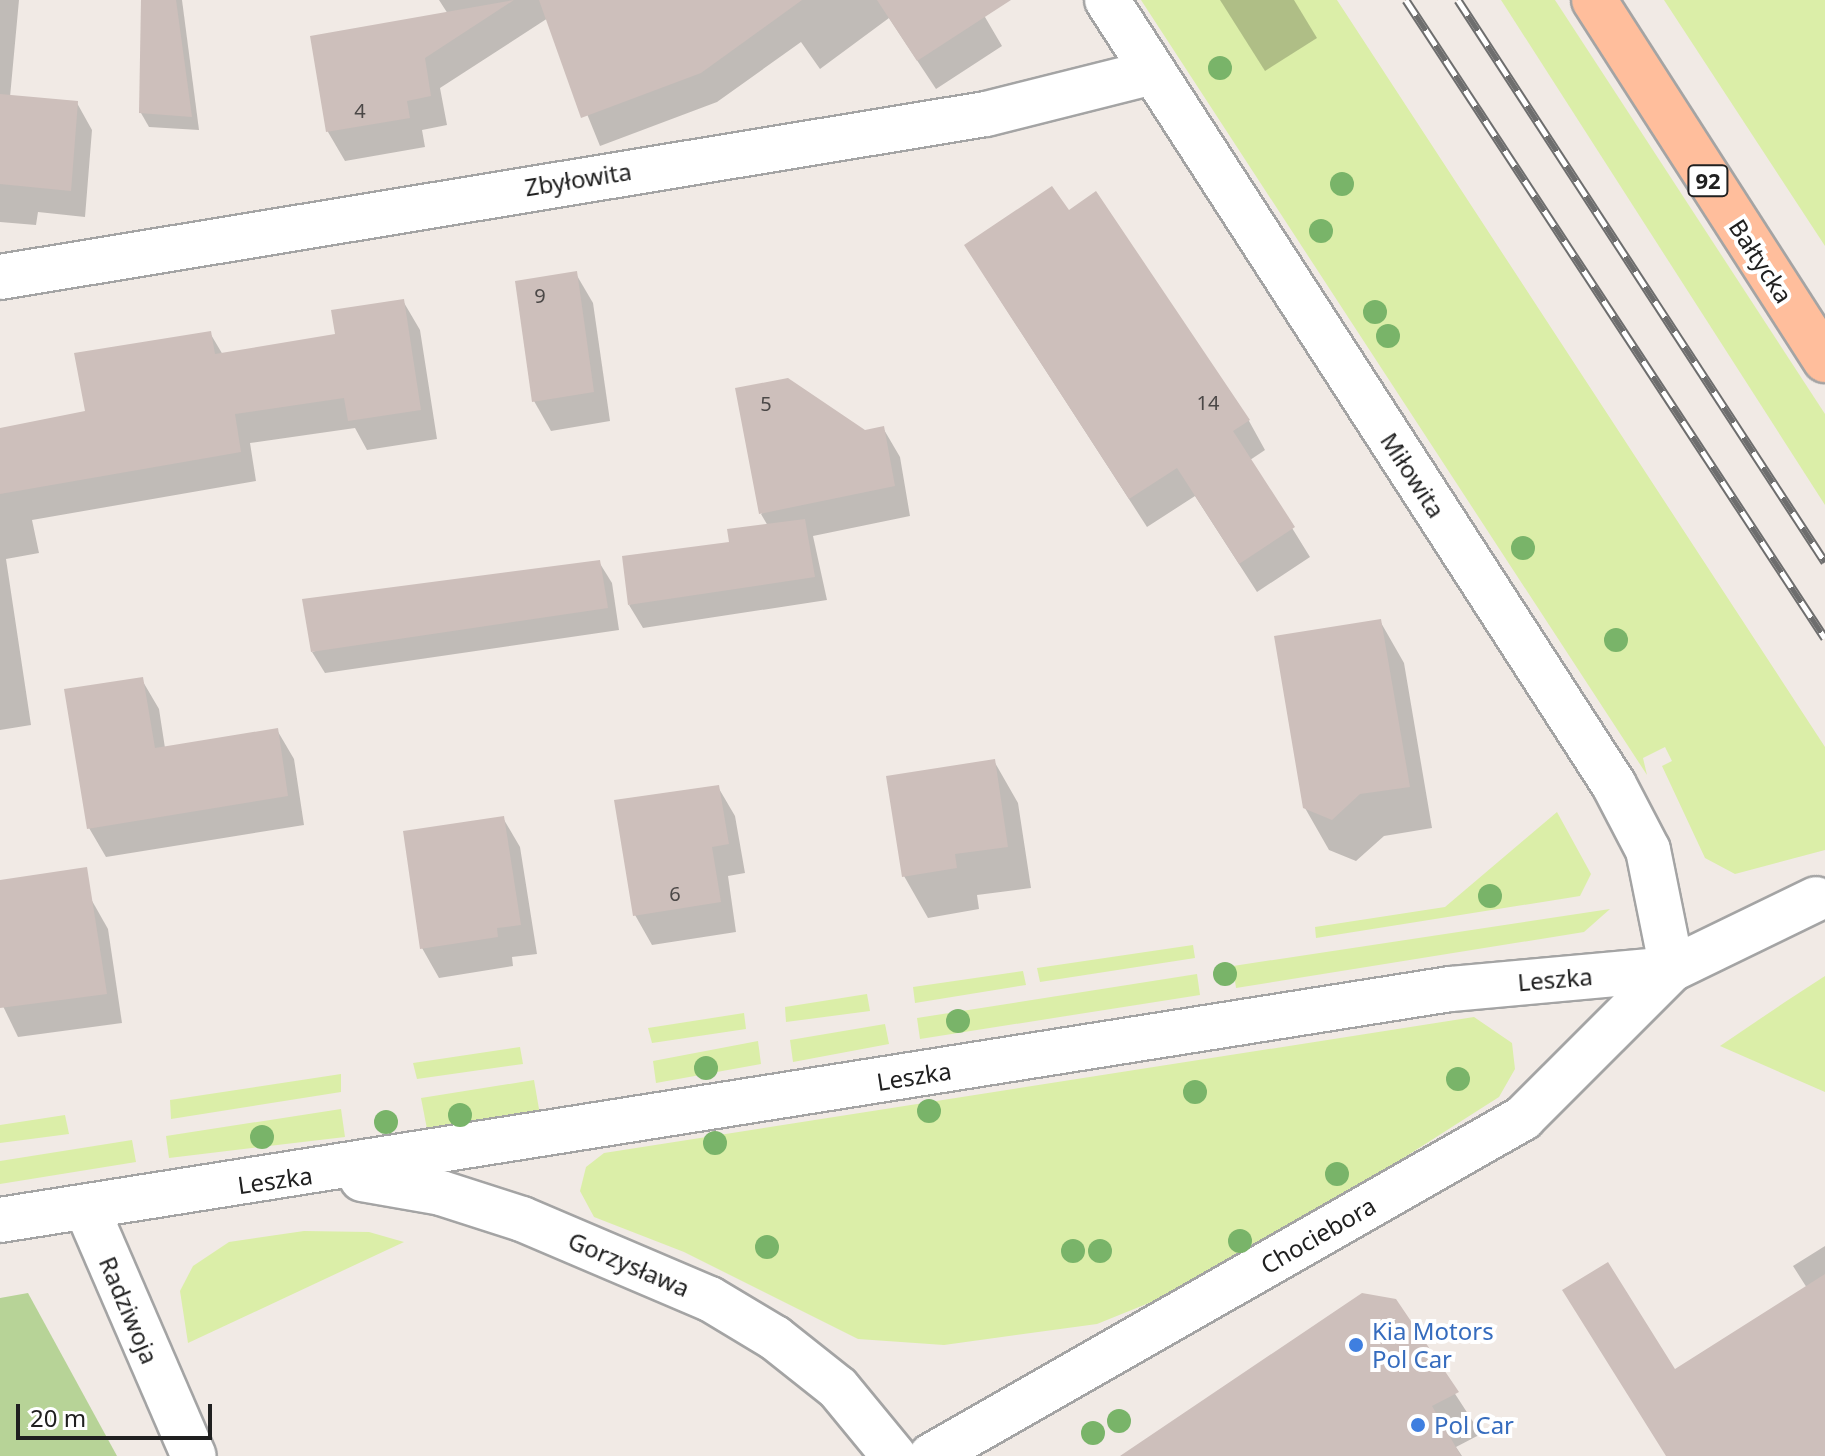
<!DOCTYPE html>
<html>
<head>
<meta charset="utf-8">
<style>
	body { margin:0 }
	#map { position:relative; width:1825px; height:1456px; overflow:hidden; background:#f1eae5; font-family:"Noto Sans",sans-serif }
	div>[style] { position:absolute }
	.grass>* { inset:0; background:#dbeea8 }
	.forest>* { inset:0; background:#b7d397 }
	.shadow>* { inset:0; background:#0003 }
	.building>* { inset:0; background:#cdbfbb }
	.roads { filter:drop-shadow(2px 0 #a4a4a4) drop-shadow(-2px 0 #a4a4a4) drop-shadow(0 2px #a4a4a4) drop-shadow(0 -2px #a4a4a4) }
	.minor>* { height:44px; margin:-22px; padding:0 22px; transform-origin:22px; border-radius:22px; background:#fff }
	.primary>* { height:44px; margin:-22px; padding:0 22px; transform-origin:22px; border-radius:22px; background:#ffbe9c }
	.rail>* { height:9px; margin-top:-4.5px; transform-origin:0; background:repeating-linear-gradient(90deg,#fff 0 18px,#6e6e6e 0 36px); box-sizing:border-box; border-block:2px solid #6e6e6e }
	.trees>* { width:24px; height:24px; margin:-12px; border-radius:50%; background:#79b469 }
	.dots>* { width:22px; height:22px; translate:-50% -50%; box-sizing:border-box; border:4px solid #fff; border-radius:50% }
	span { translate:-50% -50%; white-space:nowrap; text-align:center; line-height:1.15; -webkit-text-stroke:8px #fff; paint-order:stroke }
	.number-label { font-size:20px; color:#4b4847 }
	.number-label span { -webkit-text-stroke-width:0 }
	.shield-label span { padding:2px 6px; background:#fff; border:2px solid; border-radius:6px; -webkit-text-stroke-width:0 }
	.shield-label { font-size:22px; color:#202020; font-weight:700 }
	.street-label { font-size:24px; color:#202020 }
	.shop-label { font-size:24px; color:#366cbe }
	.left { translate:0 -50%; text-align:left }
	.scale { position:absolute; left:16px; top:1404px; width:196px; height:36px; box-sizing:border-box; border:4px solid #202020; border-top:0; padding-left:10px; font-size:24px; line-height:28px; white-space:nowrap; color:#202020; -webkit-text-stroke:6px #fff; paint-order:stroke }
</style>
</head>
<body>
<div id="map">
	<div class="grass">
		<i style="clip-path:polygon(1141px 0,1337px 0,1825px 747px,1825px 850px,1735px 874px,1705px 858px,1662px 766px,1672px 761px,1665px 747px,1643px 758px,1647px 775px)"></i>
		<i style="clip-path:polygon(1501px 0,1555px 0,1825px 414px,1825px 505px)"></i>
		<i style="clip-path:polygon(1664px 0,1825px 0,1825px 246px)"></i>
		<i style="clip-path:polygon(1557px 812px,1591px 874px,1580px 896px,1316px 938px,1315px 927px,1445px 907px)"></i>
		<i style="clip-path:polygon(1610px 909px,1584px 932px,1236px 988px,1233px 966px)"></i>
		<i style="clip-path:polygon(1193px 945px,1195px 958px,1040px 982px,1037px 968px)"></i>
		<i style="clip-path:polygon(1023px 971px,1026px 985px,915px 1003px,913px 987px)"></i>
		<i style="clip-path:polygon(1197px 974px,1200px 995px,920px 1039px,917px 1018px)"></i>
		<i style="clip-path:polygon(1825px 976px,1825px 1092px,1720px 1046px,1785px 1002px)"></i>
		<i style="clip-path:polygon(867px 994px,870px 1011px,786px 1022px,785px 1007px)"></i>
		<i style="clip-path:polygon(744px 1013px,746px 1029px,652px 1043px,648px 1028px)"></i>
		<i style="clip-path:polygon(1474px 1017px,1512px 1043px,1515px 1069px,1499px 1097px,1223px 1273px,1097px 1324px,944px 1345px,858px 1339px,684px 1252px,594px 1217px,580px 1191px,586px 1167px,604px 1153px)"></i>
		<i style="clip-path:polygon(885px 1024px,889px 1044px,793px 1062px,790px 1040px)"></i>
		<i style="clip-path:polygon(758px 1041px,761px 1064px,656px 1083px,653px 1061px)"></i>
		<i style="clip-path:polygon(520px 1047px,523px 1064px,417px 1079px,413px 1063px)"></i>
		<i style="clip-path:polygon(341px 1074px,341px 1092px,171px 1119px,170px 1100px)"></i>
		<i style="clip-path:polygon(534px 1080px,540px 1115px,428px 1134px,421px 1098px)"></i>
		<i style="clip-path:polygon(341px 1109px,345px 1137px,169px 1158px,166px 1136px)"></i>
		<i style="clip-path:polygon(65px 1115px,69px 1134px,0 1143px,0 1125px)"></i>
		<i style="clip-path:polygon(132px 1140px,136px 1162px,0 1184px,0 1161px)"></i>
		<i style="clip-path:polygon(304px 1231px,369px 1232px,404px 1242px,188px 1343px,180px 1291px,193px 1266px,229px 1242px)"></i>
	</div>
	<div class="forest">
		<i style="clip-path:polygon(28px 1293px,117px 1456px,0 1456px,0 1298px)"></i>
	</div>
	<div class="shadow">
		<i style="clip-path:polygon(0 0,19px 0,10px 97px,77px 103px,92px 130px,85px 217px,38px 212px,36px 225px,0 222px)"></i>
		<i style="clip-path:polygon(143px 0,182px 0,199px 130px,149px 127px,141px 113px)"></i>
		<i style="clip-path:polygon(439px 0,975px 0,1002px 46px,936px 89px,889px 18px,820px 69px,801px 42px,717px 102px,600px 146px,548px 18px,440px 88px,447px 125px,422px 130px,425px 147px,345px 161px,328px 132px,312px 38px,448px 14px)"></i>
		<i style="clip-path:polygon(1220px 0,1294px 0,1317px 38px,1265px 71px)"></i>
		<i style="clip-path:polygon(1096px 194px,1249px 421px,1265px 450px,1250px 460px,1310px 557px,1257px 592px,1195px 496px,1147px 527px,984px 275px)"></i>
		<i style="clip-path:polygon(576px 274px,593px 303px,610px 421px,551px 431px,534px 401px)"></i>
		<i style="clip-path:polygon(403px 301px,420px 330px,437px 439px,367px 450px,355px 428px,250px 443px,256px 481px,32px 520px,39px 553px,6px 559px,31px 725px,0 730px,0 430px,87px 413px,210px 333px,223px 355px,337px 336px)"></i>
		<i style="clip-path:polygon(883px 428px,900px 457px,910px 516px,813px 536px,827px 600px,643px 628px,629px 605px,768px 526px,761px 514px,865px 432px)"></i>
		<i style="clip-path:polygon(599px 562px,612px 583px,619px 630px,325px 673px,312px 652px)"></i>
		<i style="clip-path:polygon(1380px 621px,1404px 663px,1432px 828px,1384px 836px,1356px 861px,1329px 850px,1305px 808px)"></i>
		<i style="clip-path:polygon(142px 680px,159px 709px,165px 748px,277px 730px,294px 759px,304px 825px,106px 857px,89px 828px)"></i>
		<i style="clip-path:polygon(994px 761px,1018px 803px,1031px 888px,977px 895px,979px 909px,928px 918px,904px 876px)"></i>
		<i style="clip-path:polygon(718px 787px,735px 816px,745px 873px,728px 876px,736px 932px,652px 945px,635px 915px)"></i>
		<i style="clip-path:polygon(503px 818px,520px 847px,537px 954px,512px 957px,513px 966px,439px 978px,422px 948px)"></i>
		<i style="clip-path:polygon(91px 899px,108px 929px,122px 1023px,18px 1037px,0 1000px,0 913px)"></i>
		<i style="clip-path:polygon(1825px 1246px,1825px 1456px,1667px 1456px,1674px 1372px,1807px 1288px,1793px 1266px)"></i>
		<i style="clip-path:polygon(1395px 1301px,1481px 1434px,1456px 1447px,1462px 1456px,1123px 1456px)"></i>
	</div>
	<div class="building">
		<i style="clip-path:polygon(141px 0,176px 0,192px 117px,139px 113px)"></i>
		<i style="clip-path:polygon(514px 0,425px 58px,431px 96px,407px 101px,410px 118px,326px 132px,310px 36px)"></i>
		<i style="clip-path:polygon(539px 0,802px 0,701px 73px,581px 118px)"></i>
		<i style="clip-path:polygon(877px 0,1011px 0,917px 61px)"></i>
		<i style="clip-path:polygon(0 94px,78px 101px,71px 191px,0 184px)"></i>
		<i style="clip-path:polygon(1052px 186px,1069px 210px,1096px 191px,1250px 420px,1233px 431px,1295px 527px,1239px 564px,1177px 468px,1129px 499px,964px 245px)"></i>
		<i style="clip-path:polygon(577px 271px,594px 392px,532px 402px,515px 281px)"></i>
		<i style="clip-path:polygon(404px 299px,421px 410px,348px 421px,344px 398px,235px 414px,241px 452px,0 494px,0 428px,85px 411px,74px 353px,211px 331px,215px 354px,335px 334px,331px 310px)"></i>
		<i style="clip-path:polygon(788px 378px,865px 430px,884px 426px,895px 486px,759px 514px,735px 388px)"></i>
		<i style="clip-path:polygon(805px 519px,815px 577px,628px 605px,622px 556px,729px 542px,727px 529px)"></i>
		<i style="clip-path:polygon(600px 560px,608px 608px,311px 652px,302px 599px)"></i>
		<i style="clip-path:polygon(1381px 619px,1410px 787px,1360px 794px,1332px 820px,1303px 808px,1274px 636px)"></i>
		<i style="clip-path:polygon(143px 677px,155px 748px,278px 728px,288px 796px,87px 829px,64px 689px)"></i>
		<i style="clip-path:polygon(995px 759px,1008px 847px,955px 854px,957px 868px,902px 877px,886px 776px)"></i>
		<i style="clip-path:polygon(719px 785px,729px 844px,712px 847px,721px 902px,633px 916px,614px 800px)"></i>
		<i style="clip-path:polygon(504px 816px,521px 925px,497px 928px,498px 937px,420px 949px,403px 831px)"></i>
		<i style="clip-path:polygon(87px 867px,107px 994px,0 1008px,0 880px)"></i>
		<i style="clip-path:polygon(1608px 1262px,1675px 1369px,1825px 1274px,1825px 1456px,1666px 1456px,1562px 1290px)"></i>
		<i style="clip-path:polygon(1362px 1293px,1396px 1299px,1459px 1392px,1432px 1406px,1461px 1456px,1120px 1456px)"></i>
	</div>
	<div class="roads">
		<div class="minor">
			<i style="left:1107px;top:0;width:934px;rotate:57.14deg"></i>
			<i style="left:1614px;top:785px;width:73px;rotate:62.4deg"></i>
			<i style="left:1648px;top:850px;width:121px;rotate:78.6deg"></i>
			<i style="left:0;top:277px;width:999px;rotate:-9.39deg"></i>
			<i style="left:986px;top:114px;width:172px;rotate:-14.1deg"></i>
			<i style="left:362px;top:1179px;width:80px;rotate:10deg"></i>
			<i style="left:441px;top:1193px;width:85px;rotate:17.8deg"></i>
			<i style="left:522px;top:1219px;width:204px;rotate:23.1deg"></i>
			<i style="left:710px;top:1299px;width:76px;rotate:31deg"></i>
			<i style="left:775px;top:1338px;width:80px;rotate:38.4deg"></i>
			<i style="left:838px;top:1388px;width:88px;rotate:50.5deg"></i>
			<i style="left:86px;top:1207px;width:271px;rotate:66.6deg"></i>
			<i style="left:0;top:1220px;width:1469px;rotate:-9.05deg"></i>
			<i style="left:1451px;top:989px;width:222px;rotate:-5.2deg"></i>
			<i style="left:1672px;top:969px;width:160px;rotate:-25.9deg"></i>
			<i style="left:931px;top:1456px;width:682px;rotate:-29.72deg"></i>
			<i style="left:1523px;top:1118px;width:211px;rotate:-45deg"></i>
		</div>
		<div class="primary">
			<i style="left:1594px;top:0;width:428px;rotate:57.3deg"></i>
		</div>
	</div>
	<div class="rail">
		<i style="left:1406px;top:0;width:763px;rotate:56.71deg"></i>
		<i style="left:1458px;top:0;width:671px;rotate:56.85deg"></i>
	</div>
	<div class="trees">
		<i style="left:1220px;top:68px"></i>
		<i style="left:1342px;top:184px"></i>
		<i style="left:1321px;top:231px"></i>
		<i style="left:1375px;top:312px"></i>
		<i style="left:1388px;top:336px"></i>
		<i style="left:1523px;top:548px"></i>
		<i style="left:1616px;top:640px"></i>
		<i style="left:1490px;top:896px"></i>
		<i style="left:1225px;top:974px"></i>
		<i style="left:958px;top:1021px"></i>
		<i style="left:706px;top:1068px"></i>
		<i style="left:1458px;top:1079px"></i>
		<i style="left:1195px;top:1092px"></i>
		<i style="left:929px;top:1111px"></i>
		<i style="left:460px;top:1115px"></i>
		<i style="left:386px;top:1122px"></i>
		<i style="left:262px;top:1137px"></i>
		<i style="left:715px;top:1143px"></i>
		<i style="left:1337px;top:1174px"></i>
		<i style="left:1240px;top:1241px"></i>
		<i style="left:767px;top:1247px"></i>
		<i style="left:1073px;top:1251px"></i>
		<i style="left:1100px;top:1251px"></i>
		<i style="left:1119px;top:1421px"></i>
		<i style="left:1093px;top:1433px"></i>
	</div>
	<div class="dots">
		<i style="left:1356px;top:1345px;background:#3f7fe0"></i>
		<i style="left:1418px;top:1425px;background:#3f7fe0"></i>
	</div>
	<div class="number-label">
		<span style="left:360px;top:110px">4</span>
		<span style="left:540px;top:295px">9</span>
		<span style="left:1208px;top:402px">14</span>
		<span style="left:766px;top:403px">5</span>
		<span style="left:675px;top:893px">6</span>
	</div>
	<div class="shield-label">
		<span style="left:1708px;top:181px">92</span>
	</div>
	<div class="street-label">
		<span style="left:578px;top:179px;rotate:-9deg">Zbyłowita</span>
		<span style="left:1761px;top:261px;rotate:57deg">Bałtycka</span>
		<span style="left:1413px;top:475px;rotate:57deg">Miłowita</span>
		<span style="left:1555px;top:979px;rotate:-5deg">Leszka</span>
		<span style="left:914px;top:1076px;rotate:-9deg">Leszka</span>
		<span style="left:275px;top:1180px;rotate:-8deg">Leszka</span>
		<span style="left:1318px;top:1235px;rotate:-30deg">Chociebora</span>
		<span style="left:629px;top:1264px;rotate:23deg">Gorzysława</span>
		<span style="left:129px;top:1310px;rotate:67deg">Radziwoja</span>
	</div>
	<div class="shop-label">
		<span class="left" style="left:1372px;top:1345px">Kia Motors<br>Pol Car</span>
		<span class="left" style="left:1434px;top:1425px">Pol Car</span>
	</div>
	<div class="scale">20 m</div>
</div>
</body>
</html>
